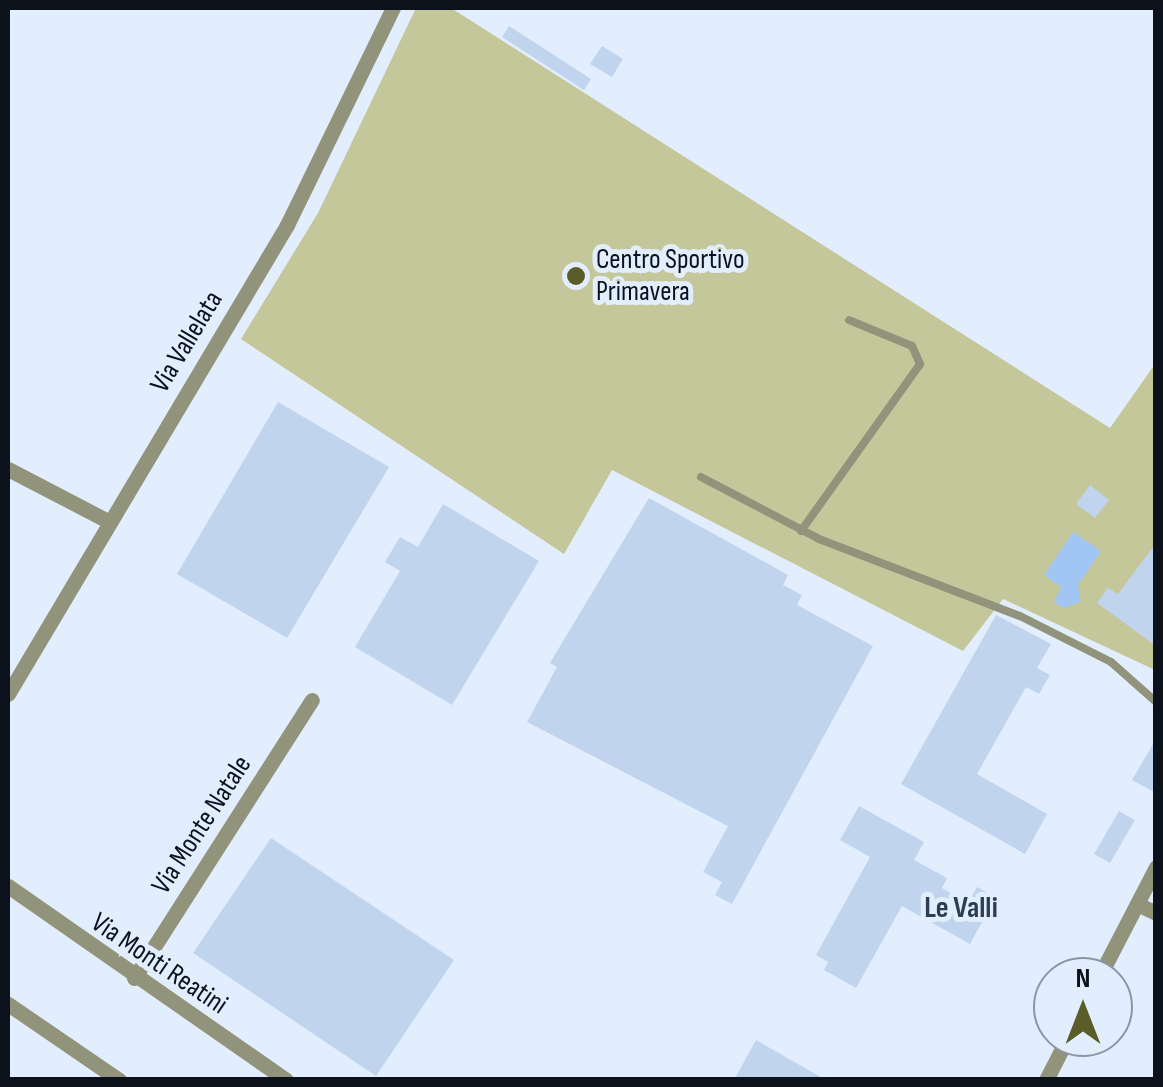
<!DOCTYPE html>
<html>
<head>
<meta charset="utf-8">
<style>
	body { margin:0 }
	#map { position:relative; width:1163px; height:1087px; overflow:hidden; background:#e2eefd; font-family:"Sofia Sans Condensed",sans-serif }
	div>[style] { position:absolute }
	.green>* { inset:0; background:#c4c79a }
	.water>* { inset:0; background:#a1c6f3 }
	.building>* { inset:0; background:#c0d4ed }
	.service>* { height:8px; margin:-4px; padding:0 4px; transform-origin:4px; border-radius:4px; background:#91937b }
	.minor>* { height:15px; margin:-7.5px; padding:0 7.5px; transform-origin:7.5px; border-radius:7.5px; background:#91937b }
	.dots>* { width:28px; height:28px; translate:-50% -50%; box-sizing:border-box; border:5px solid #e2eefd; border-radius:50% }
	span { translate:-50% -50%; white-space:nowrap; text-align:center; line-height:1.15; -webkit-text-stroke:10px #e2eefd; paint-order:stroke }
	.poi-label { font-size:28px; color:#0b121b }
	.left { translate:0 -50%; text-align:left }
	.street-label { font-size:28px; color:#0b121b }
	.neighbourhood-label { font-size:30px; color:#2e3e52; font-weight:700 }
	.frame { position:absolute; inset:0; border:10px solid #0b121b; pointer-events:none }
	.north { position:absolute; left:1033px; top:957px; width:100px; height:100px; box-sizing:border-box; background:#e2eefd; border:2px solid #8c96a3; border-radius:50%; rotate:0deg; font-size:28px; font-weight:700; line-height:40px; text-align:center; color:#0b121b }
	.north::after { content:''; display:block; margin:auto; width:35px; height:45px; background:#5a5c29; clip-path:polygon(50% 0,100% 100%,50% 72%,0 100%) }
</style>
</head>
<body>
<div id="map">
	<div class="green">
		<i style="clip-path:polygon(416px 8px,451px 8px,1110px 428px,1155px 364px,1155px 670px,1003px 599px,963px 651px,612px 470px,564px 554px,241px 339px,318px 213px)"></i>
	</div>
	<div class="water">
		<i style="clip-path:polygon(1073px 532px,1101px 551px,1078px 585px,1080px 602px,1064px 608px,1054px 602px,1061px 587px,1044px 575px)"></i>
	</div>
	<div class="building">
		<i style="clip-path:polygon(509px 26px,591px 79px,584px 90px,502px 37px)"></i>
		<i style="clip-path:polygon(602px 46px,623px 59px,612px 77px,590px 64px)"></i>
		<i style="clip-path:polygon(278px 402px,389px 467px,287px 638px,177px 574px)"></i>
		<i style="clip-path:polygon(1090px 485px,1109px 500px,1095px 518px,1076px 504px)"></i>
		<i style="clip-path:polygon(649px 498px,788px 575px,783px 585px,802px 595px,797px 605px,873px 646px,732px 904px,715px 895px,722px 882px,703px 872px,728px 826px,527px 722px,557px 667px,550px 663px)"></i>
		<i style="clip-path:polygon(443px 504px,539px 561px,452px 705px,355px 647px,400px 571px,385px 562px,400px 537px,418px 547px)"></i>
		<i style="clip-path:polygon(1156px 543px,1156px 646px,1097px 603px,1108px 588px,1118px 594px)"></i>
		<i style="clip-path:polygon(996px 615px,1051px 644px,1037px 668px,1050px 675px,1039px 694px,1026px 687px,977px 774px,1047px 814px,1025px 854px,901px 784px)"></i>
		<i style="clip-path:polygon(1156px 739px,1156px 793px,1132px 780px)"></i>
		<i style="clip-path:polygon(859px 806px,924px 842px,914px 860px,947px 878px,942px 888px,968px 903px,977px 887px,996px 897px,970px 944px,902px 906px,856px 988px,824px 970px,828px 962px,816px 955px,870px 857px,840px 840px)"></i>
		<i style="clip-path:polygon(1119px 811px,1135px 820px,1110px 863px,1094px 854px)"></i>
		<i style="clip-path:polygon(271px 838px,454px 960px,376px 1076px,193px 953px)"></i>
		<i style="clip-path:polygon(756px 1040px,826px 1080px,734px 1080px)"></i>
	</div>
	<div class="service">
		<i style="left:701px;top:477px;width:133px;rotate:27.7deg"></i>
		<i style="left:819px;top:539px;width:215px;rotate:21deg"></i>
		<i style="left:1020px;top:616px;width:102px;rotate:26.8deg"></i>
		<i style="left:1111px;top:662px;width:60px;rotate:41.6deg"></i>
		<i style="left:801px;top:531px;width:205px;rotate:-54.5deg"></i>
		<i style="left:920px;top:364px;width:20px;rotate:-114deg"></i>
		<i style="left:912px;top:346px;width:68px;rotate:-157.6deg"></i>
	</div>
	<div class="minor">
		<i style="left:8px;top:469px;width:115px;rotate:27.5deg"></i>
		<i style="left:8px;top:694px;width:546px;rotate:-59.25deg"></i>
		<i style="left:287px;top:225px;width:242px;rotate:-64deg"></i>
		<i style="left:8px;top:886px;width:339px;rotate:34.9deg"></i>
		<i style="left:1137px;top:904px;width:21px;rotate:25deg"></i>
		<i style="left:1099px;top:977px;width:124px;rotate:-62.6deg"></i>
		<i style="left:134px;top:978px;width:330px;rotate:-57.4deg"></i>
		<i style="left:8px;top:1004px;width:135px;rotate:34.4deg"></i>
		<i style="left:1046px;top:1080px;width:48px;rotate:-62.9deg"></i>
	</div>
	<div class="dots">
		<i style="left:576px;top:276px;background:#5a5c29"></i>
	</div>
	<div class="poi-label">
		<span class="left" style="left:596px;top:276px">Centro Sportivo<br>Primavera</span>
	</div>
	<div class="street-label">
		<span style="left:187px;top:342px;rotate:-59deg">Via Vallelata</span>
		<span style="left:202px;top:825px;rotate:-57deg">Via Monte Natale</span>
		<span style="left:159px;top:964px;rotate:34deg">Via Monti Reatini</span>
	</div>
	<div class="neighbourhood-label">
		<span style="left:961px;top:908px">Le Valli</span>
	</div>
	<div class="frame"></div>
	<div class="north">N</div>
</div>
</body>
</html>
